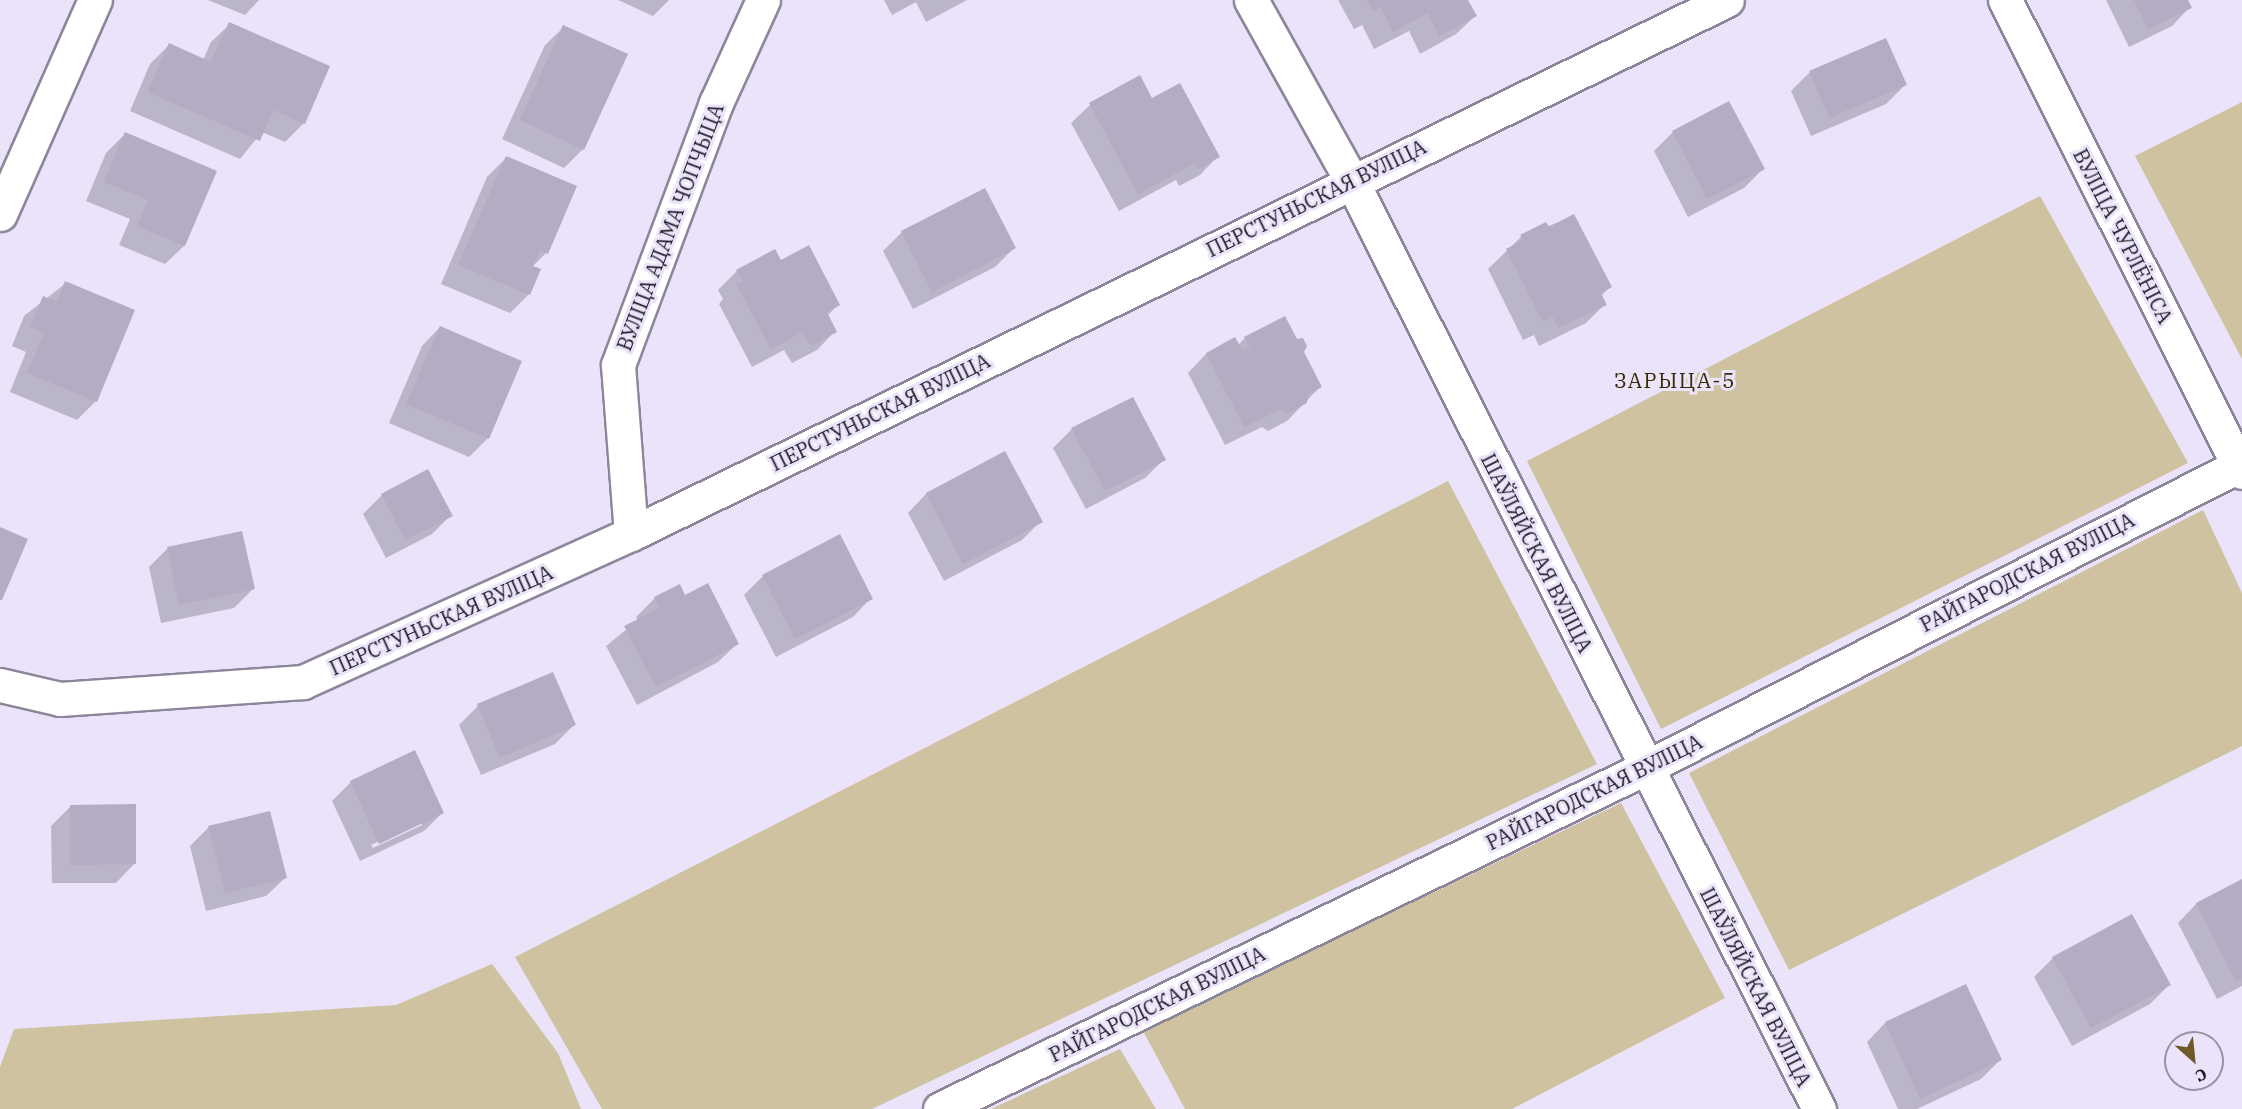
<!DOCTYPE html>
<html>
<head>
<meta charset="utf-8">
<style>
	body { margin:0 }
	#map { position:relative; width:2242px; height:1109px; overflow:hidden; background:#eae3fa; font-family:"IBM Plex Serif",serif }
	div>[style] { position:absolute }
	.green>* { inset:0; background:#cfc2a0 }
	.shadow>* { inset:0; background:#0003 }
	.building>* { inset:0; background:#b3acc2 }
	.roads { filter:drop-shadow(2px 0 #8d869b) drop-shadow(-2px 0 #8d869b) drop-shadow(0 2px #8d869b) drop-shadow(0 -2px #8d869b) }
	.minor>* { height:33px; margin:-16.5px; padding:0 16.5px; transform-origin:16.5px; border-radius:16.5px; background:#fff }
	span { translate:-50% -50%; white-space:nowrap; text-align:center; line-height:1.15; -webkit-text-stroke:6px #eae3fa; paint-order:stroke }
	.street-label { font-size:20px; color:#1b1820 }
	.neighbourhood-label { font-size:21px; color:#382a00; letter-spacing:1.5px }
	.north { position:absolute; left:2164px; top:1031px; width:60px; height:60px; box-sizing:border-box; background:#eae3fa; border:2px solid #9792a3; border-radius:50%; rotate:153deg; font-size:16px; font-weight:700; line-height:24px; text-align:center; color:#1b1820 }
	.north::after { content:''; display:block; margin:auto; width:21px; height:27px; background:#6d5a28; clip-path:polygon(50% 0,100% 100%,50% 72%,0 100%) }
</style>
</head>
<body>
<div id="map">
	<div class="green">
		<i style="clip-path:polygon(2242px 102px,2242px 359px,2135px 156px)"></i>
		<i style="clip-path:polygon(2040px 196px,2188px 463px,1661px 729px,1527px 461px)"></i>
		<i style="clip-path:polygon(1448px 481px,1597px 764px,872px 1109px,602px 1109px,515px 957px)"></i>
		<i style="clip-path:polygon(2203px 510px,2242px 593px,2242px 746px,1789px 970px,1689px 773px)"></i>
		<i style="clip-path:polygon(1621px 803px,1725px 998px,1512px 1109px,1185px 1109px,1143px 1031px)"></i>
		<i style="clip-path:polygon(492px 964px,558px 1053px,581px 1109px,0 1109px,0 1067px,14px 1029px,396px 1005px)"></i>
		<i style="clip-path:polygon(1120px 1049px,1156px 1109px,991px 1109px)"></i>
	</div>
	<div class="shadow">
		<i style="clip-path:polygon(208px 0,259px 0,245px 15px)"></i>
		<i style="clip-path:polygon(618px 0,669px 0,653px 16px)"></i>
		<i style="clip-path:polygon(884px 0,967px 0,926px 22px,916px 2px,892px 15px)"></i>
		<i style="clip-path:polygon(1338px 0,1466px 0,1475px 16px,1456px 34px,1420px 54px,1409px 31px,1374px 49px,1362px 25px,1354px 29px)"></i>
		<i style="clip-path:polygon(2106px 0,2186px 0,2190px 7px,2172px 26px,2129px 47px)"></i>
		<i style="clip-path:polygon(230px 24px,304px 123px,285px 142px,262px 132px,240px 159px,130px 111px,150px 64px,169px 45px,203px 60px,211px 42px)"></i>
		<i style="clip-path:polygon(564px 27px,583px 149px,564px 168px,502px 139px,545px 45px)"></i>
		<i style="clip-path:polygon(1810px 72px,1905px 85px,1886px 104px,1811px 136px,1791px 91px)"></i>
		<i style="clip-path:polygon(1139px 77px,1151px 100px,1218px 156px,1200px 175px,1179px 186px,1176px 180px,1119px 211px,1071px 123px,1090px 105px)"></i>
		<i style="clip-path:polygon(1729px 103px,1763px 169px,1744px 188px,1688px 217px,1654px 151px,1673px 132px)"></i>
		<i style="clip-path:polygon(125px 134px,215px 172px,184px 246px,165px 264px,119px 245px,130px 219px,86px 201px,106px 153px)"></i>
		<i style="clip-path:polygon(506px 158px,546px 253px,532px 267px,539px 270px,528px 295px,510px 313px,441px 284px,487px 177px)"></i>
		<i style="clip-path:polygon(1574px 216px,1610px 287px,1601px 296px,1605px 304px,1586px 323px,1539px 346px,1534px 335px,1523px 340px,1488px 269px,1521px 237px)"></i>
		<i style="clip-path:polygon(902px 232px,1014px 248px,995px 267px,913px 309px,883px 251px)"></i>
		<i style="clip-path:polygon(780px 263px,838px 305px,827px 316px,835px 331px,817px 350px,792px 363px,784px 350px,752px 367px,719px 304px,723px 299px,718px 290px,737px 271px)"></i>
		<i style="clip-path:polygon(66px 283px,96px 401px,77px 420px,10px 392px,26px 352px,12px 346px,24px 316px)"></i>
		<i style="clip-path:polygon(440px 327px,488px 438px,469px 457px,389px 423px,422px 346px)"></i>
		<i style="clip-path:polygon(1245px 338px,1302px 352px,1320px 387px,1287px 421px,1268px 431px,1262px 427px,1225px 445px,1188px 373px,1206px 354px,1235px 339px,1238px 345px)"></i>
		<i style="clip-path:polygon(1072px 429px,1164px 459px,1145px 478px,1086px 509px,1053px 448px)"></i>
		<i style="clip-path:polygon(1004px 453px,1041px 521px,1022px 540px,944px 581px,908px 513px,926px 494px)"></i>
		<i style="clip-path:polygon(382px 495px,451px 515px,432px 534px,386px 558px,363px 514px)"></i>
		<i style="clip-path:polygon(168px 548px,253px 589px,234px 608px,161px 623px,149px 567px)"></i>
		<i style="clip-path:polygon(763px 576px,871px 598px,853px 617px,776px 657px,744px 595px)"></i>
		<i style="clip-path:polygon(684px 597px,737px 644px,718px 662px,637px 705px,606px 646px,638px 620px,636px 617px,655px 598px)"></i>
		<i style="clip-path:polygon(478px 706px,574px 725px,555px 744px,481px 775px,459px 725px)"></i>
		<i style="clip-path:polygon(evenodd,414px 752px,443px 812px,424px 831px,360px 861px,332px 801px,351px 782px,414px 752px,422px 821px,422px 825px,373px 848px,371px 845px,422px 821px)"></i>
		<i style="clip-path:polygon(70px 807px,134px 864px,116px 883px,52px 883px,51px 826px)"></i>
		<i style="clip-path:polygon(209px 827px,285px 878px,266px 896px,206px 911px,190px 846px)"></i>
		<i style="clip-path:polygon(2242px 881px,2242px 986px,2217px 999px,2178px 923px,2196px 904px)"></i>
		<i style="clip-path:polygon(2053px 958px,2169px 985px,2150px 1004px,2072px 1046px,2034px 977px)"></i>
		<i style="clip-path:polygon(1965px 986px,2000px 1060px,1981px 1079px,1917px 1109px,1898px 1109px,1867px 1042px,1885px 1023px)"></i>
	</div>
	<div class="building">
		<i style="clip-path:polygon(1367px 0,1468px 0,1477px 16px,1439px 36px,1428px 13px,1393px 32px,1381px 7px,1373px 11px)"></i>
		<i style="clip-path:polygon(2134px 0,2188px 0,2192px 8px,2148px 29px)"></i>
		<i style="clip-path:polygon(229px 22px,330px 66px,305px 124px,273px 110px,260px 141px,148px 92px,169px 43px,211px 62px)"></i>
		<i style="clip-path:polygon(563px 25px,628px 54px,584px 150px,520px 120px)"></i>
		<i style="clip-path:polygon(1886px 38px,1907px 85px,1829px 118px,1809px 71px)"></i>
		<i style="clip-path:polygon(1140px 75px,1152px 98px,1180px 83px,1220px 157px,1198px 169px,1195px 163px,1138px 194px,1089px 103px)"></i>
		<i style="clip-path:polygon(1729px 101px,1765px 169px,1707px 199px,1672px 131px)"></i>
		<i style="clip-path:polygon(125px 132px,217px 171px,185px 246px,137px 226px,148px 200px,104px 182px)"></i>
		<i style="clip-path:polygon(506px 156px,577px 186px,548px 254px,540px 250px,533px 266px,541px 269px,530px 295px,458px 265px)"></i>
		<i style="clip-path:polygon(985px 188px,1016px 248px,932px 292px,901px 231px)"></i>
		<i style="clip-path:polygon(1574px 214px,1612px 287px,1601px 293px,1607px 305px,1558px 328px,1553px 317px,1543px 322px,1506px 249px,1523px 240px,1520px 235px,1546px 222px,1549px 227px)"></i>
		<i style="clip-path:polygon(809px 245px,840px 305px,827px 312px,837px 332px,811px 346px,803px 332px,771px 349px,736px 284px,742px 281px,736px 270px,775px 249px,781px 260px)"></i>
		<i style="clip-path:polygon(65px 281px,135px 310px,97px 402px,27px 373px,44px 333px,30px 327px,43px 296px,57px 302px)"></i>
		<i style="clip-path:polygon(1285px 316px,1297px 339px,1303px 338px,1307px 346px,1304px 352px,1322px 387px,1308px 394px,1307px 403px,1287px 413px,1281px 409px,1244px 427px,1206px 353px,1235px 337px,1243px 351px,1250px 347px,1244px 337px)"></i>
		<i style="clip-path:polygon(440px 326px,522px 361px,489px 439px,406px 404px)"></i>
		<i style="clip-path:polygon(1133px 397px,1166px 460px,1105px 491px,1071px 428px)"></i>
		<i style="clip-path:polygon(1005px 451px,1043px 522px,963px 564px,926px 493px)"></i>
		<i style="clip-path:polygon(428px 469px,453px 516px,405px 540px,381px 494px)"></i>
		<i style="clip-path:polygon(0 527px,28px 539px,2px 600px,0 600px)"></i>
		<i style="clip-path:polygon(242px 531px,255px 589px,179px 605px,167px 547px)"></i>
		<i style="clip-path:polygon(840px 534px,873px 599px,795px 639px,762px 575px)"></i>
		<i style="clip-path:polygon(708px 583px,739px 644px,656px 687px,624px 626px,660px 608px,654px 597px,680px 584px,685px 595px)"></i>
		<i style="clip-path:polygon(553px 672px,576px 725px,500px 758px,477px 704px)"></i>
		<i style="clip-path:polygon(415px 750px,444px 813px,379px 844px,350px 781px)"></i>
		<i style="clip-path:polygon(136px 804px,136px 864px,70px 865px,70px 805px)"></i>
		<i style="clip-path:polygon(270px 811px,287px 878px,225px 893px,208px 826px)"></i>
		<i style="clip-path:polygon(2242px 879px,2242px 979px,2236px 982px,2196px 903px)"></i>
		<i style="clip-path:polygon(2132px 914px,2171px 985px,2091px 1028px,2052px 957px)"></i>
		<i style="clip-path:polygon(1966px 984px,2002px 1060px,1920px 1099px,1885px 1022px)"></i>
	</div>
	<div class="roads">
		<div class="minor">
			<i style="left:1251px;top:0;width:206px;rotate:60.9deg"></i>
			<i style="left:1351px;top:180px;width:1040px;rotate:63.26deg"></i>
			<i style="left:2005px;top:0;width:528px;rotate:63.34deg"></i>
			<i style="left:0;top:214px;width:234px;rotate:-66.1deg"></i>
			<i style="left:631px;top:534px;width:169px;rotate:-94.4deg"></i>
			<i style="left:618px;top:365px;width:280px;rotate:-69.5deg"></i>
			<i style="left:716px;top:103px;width:113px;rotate:-65.5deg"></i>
			<i style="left:0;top:685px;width:62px;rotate:13.1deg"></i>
			<i style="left:60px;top:699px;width:244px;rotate:-4deg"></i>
			<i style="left:303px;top:682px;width:360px;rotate:-24.3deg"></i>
			<i style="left:631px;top:534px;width:1219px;rotate:-25.98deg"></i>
			<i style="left:940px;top:1109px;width:783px;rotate:-25.81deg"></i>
			<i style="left:1645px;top:768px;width:670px;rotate:-26.99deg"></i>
		</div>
	</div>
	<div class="street-label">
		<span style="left:1316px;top:198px;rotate:-26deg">ПЕРСТУНЬСКАЯ ВУЛІЦА</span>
		<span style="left:670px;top:227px;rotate:-69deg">ВУЛІЦА АДАМА ЧОПЧЫЦА</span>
		<span style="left:2123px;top:236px;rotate:63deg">ВУЛІЦА ЧУРЛЁНІСА</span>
		<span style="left:880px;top:412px;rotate:-26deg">ПЕРСТУНЬСКАЯ ВУЛІЦА</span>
		<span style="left:1537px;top:553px;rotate:63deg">ШАЎЛЯЙСКАЯ ВУЛІЦА</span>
		<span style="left:2027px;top:572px;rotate:-27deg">РАЙГАРОДСКАЯ ВУЛІЦА</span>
		<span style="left:441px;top:620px;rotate:-24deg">ПЕРСТУНЬСКАЯ ВУЛІЦА</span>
		<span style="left:1594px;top:792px;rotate:-26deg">РАЙГАРОДСКАЯ ВУЛІЦА</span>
		<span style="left:1756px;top:987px;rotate:63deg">ШАЎЛЯЙСКАЯ ВУЛІЦА</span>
		<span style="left:1157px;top:1004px;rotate:-26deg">РАЙГАРОДСКАЯ ВУЛІЦА</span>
	</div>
	<div class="neighbourhood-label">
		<span style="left:1675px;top:380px">ЗАРЫЦА-5</span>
	</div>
	<div class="north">С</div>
</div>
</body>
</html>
